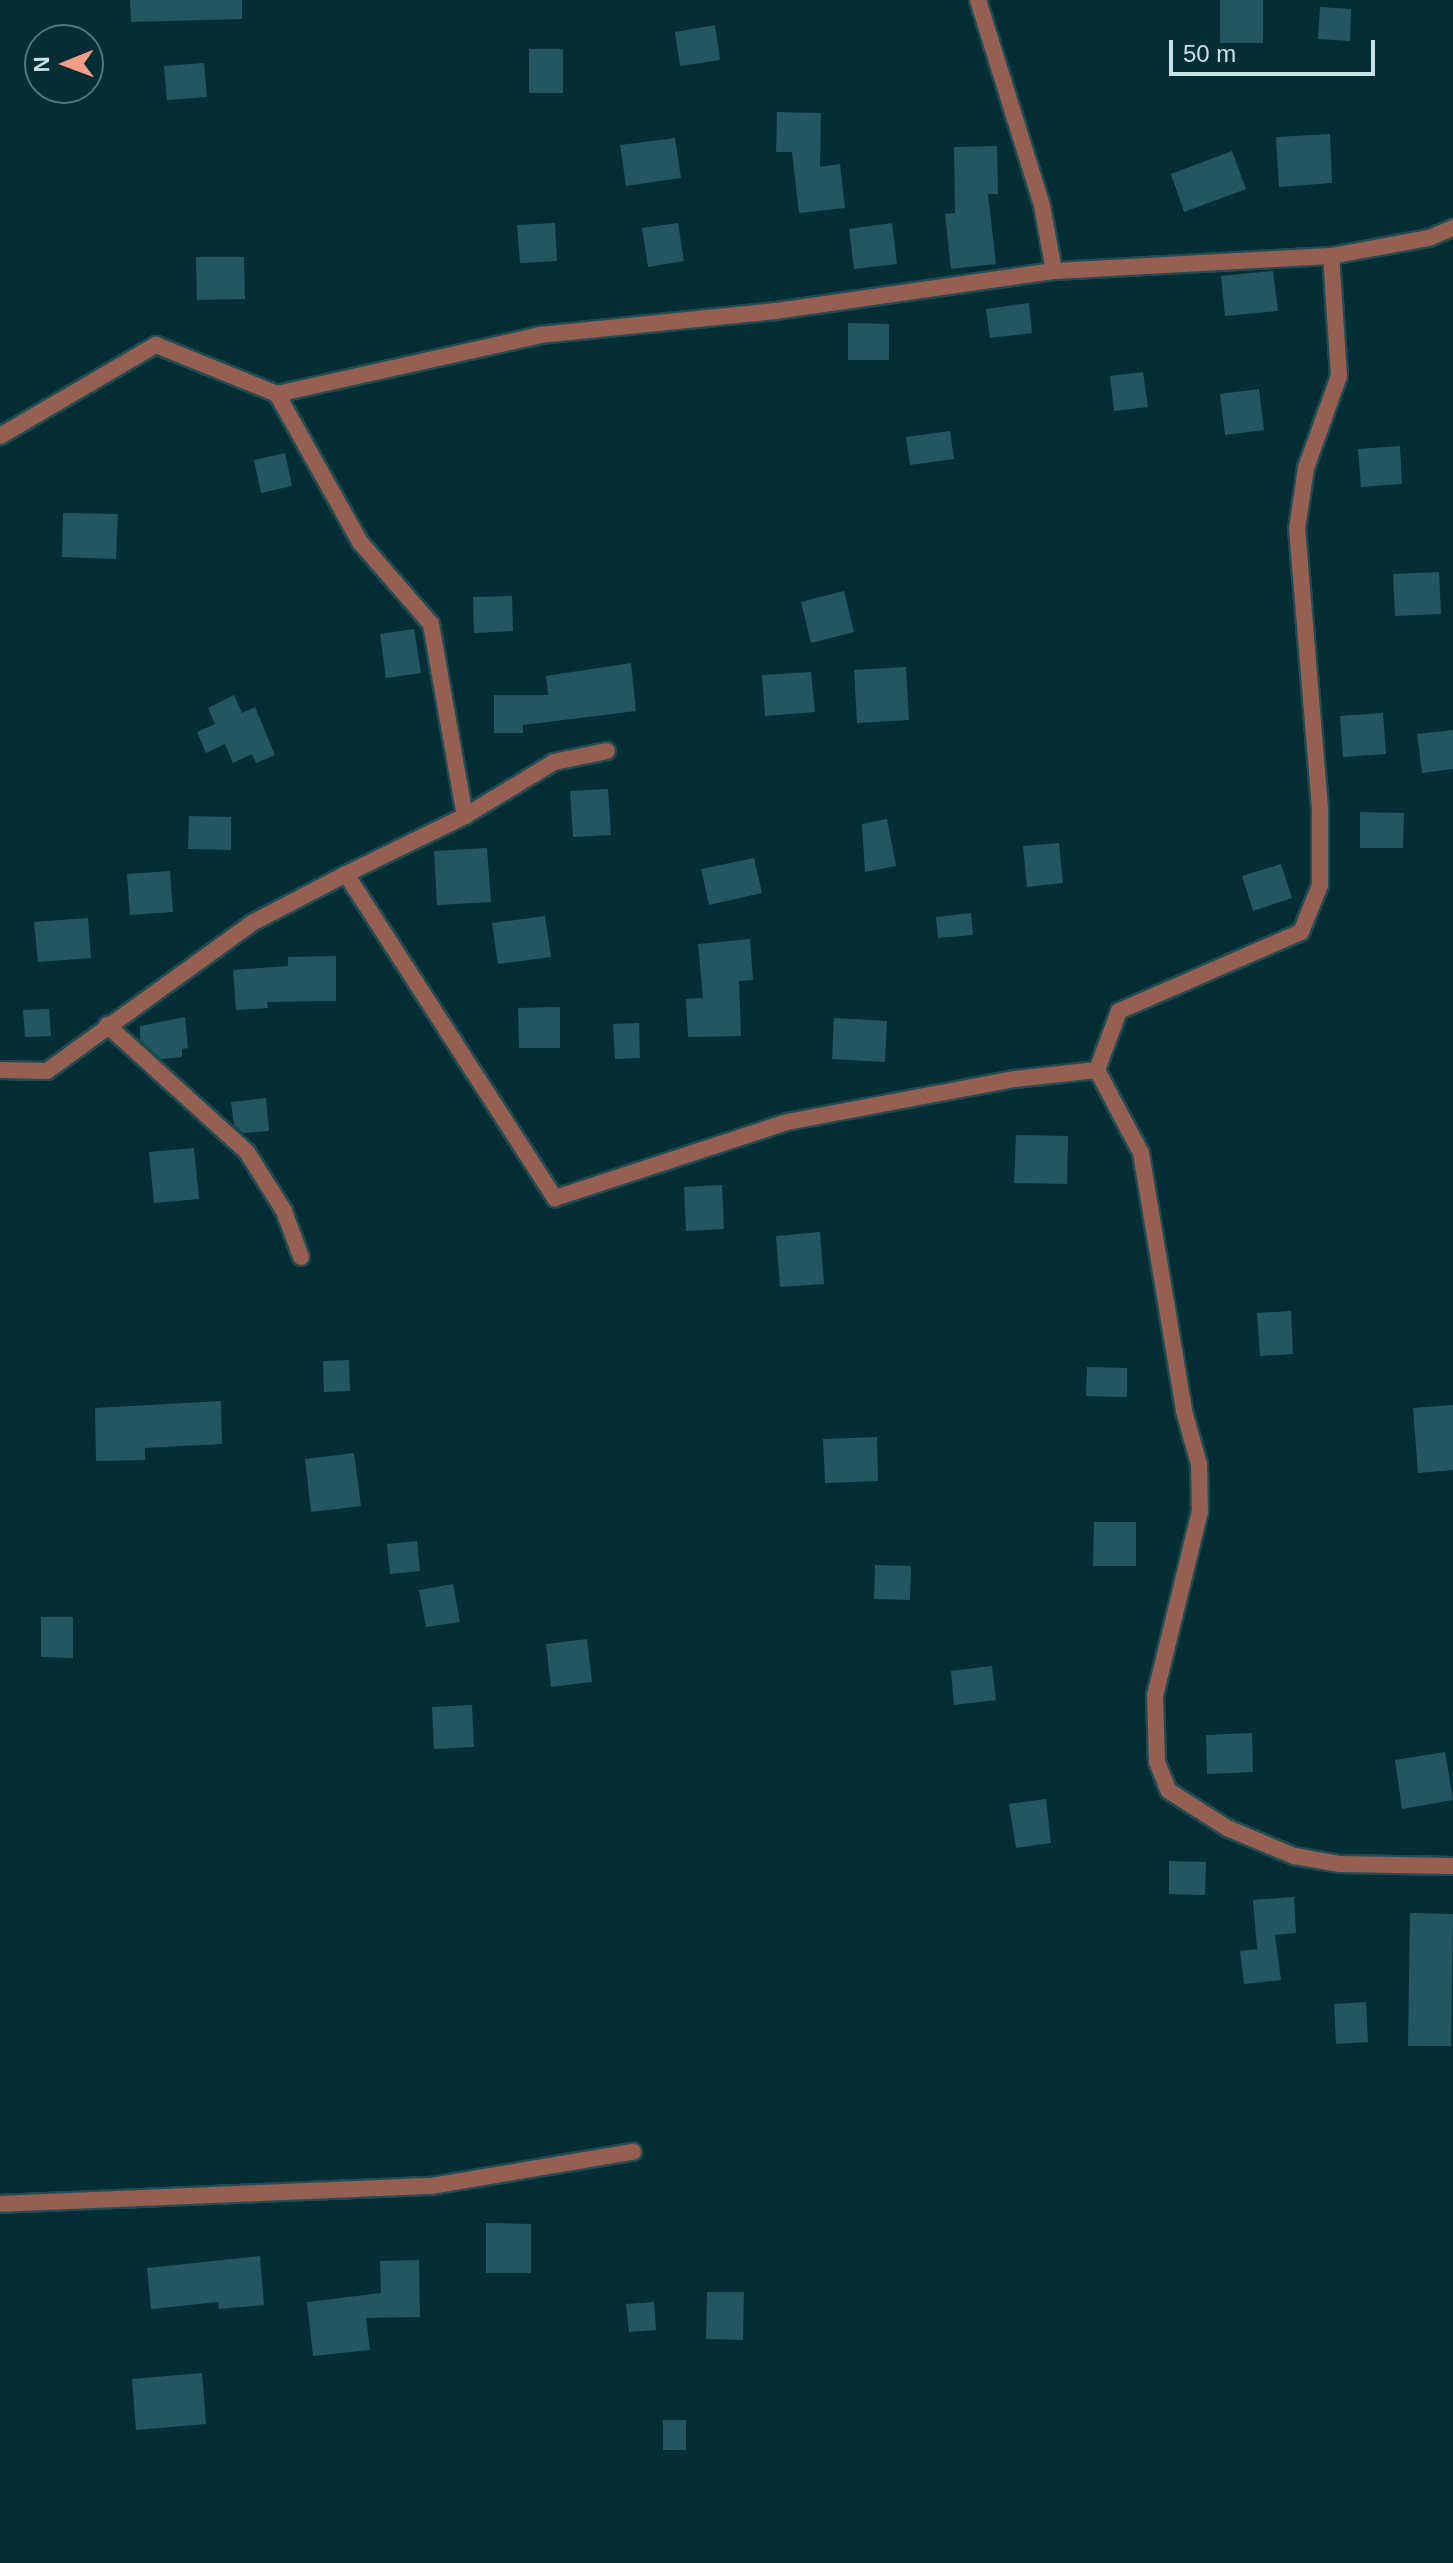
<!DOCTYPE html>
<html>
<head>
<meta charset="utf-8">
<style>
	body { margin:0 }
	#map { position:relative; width:1453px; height:2563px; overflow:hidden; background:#032e36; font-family:Helvetica,sans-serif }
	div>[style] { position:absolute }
	.building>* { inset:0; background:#225762 }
	.roads { filter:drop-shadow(2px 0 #224b52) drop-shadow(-2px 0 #224b52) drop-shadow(0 2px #224b52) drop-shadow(0 -2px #224b52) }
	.minor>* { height:16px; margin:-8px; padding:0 8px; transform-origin:8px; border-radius:8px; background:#955f52 }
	span { translate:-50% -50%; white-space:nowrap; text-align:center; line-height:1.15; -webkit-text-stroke:7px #032e36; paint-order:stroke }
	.north { position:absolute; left:24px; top:24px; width:80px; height:80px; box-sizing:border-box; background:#032e36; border:2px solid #51767d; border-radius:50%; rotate:269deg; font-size:22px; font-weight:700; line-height:32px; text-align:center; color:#c7e1e7 }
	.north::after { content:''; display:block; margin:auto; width:28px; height:36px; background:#f49e89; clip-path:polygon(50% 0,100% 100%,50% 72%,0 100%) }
	.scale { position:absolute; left:1169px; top:40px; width:206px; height:36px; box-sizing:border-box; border:4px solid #c7e1e7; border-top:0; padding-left:10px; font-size:24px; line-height:28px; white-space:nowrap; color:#c7e1e7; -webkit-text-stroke:6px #032e36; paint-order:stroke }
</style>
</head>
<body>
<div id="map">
	<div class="building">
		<i style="clip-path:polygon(130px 0,242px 0,242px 19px,131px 22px)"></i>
		<i style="clip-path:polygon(1220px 0,1263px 0,1263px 43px,1220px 43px)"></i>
		<i style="clip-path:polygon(1320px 7px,1351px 9px,1350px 41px,1318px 39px)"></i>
		<i style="clip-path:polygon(715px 25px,720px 60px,680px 66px,675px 32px)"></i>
		<i style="clip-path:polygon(529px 49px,563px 49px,563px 93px,529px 93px)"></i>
		<i style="clip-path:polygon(204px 63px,207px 97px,167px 100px,164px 66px)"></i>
		<i style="clip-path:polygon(777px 112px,821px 113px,820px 167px,840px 164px,845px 208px,799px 213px,792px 152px,776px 152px)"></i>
		<i style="clip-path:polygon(1330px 134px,1332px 183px,1279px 187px,1276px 137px)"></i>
		<i style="clip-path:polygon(675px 138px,681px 178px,626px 186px,620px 145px)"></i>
		<i style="clip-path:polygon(997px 146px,998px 194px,988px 194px,996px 264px,951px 269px,945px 214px,955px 213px,954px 147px)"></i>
		<i style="clip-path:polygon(1232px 151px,1246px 189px,1184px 212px,1171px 174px)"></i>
		<i style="clip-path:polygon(555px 223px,557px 261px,520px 263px,517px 225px)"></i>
		<i style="clip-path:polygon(678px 223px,684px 261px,648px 267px,642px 228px)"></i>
		<i style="clip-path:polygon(892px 223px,897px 264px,854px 269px,849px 229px)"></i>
		<i style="clip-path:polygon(196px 257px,244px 257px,245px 299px,197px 300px)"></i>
		<i style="clip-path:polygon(1273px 271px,1278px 311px,1225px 316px,1221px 276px)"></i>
		<i style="clip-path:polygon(1029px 303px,1032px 333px,990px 338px,986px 309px)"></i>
		<i style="clip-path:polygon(848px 323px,889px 324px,889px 360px,848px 360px)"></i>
		<i style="clip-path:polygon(1143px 372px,1148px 407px,1114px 411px,1110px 376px)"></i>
		<i style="clip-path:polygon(1259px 389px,1264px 430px,1225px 435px,1220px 394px)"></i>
		<i style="clip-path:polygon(950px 431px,954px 459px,910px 465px,906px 437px)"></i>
		<i style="clip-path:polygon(1400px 446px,1402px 484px,1361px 487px,1358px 449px)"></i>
		<i style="clip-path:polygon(285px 453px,292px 486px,261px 493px,254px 460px)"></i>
		<i style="clip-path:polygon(63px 513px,118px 514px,116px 559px,62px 557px)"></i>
		<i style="clip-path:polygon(1439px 572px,1441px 614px,1395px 616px,1393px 574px)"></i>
		<i style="clip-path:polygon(844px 591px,854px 632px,811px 643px,801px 602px)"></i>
		<i style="clip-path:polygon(512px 596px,513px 631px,474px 633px,473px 597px)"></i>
		<i style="clip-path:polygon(414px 629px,421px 673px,386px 678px,380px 634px)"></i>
		<i style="clip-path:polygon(631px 663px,636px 711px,523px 725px,523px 733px,494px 733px,494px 695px,548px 695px,546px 676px)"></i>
		<i style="clip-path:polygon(906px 667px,909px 720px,857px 723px,854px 670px)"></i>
		<i style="clip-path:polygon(811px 672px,815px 712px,765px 716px,762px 675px)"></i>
		<i style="clip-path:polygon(234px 695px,242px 713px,255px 707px,275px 755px,256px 763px,252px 754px,233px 763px,225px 744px,206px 753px,197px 732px,215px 724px,208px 708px)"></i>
		<i style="clip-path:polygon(1383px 713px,1386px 754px,1343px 757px,1340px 716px)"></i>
		<i style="clip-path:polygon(1453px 730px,1453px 769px,1422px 773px,1417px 734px)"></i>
		<i style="clip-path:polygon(608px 789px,611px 835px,573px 837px,570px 791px)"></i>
		<i style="clip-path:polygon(1360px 812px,1404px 813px,1403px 848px,1360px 848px)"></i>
		<i style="clip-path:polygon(189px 816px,231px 817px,231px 850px,188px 849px)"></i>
		<i style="clip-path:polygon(887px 819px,896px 866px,865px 872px,862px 824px)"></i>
		<i style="clip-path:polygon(1059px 843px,1063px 883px,1027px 887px,1023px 846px)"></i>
		<i style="clip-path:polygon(487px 848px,491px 902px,437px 905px,434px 851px)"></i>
		<i style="clip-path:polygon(754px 858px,762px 893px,709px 905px,701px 869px)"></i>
		<i style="clip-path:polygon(1281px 864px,1292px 898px,1253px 911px,1242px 876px)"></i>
		<i style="clip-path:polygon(170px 871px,173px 912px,130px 915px,127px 874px)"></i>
		<i style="clip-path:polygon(971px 913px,973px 935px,938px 938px,936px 917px)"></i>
		<i style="clip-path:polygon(545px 916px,551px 957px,498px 964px,492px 923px)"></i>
		<i style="clip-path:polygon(88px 918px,91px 958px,38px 962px,34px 922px)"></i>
		<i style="clip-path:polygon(750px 939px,753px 980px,739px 981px,741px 1036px,688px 1037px,686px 999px,703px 998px,698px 944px)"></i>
		<i style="clip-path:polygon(336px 956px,336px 1001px,267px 1002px,268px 1008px,236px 1010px,233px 970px,288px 966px,288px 957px)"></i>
		<i style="clip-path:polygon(560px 1007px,560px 1048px,519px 1048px,518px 1008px)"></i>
		<i style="clip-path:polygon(49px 1009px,51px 1036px,25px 1037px,23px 1010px)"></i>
		<i style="clip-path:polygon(185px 1017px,188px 1048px,182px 1049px,182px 1057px,161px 1059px,140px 1040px,140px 1026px)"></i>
		<i style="clip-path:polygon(834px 1018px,887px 1021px,885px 1062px,832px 1059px)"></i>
		<i style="clip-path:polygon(639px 1023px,640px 1058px,615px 1059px,613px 1024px)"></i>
		<i style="clip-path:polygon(266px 1098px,269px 1131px,243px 1133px,234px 1125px,231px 1102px)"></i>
		<i style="clip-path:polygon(1016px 1135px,1068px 1136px,1067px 1184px,1014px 1183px)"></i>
		<i style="clip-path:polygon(194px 1148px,199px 1199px,154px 1203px,149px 1152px)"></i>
		<i style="clip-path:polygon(722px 1185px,724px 1229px,686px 1231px,684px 1187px)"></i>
		<i style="clip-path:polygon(820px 1232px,824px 1284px,780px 1287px,776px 1236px)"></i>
		<i style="clip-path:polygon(1291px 1311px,1293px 1354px,1260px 1356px,1257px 1313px)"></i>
		<i style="clip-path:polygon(349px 1360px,350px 1391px,324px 1392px,323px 1361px)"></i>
		<i style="clip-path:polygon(1087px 1367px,1127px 1368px,1127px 1397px,1086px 1396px)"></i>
		<i style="clip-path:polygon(221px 1401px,222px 1444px,145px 1448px,145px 1460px,96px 1461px,95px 1408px)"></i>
		<i style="clip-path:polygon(1453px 1405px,1453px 1470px,1418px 1473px,1413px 1408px)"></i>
		<i style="clip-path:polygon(877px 1437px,878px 1481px,825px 1483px,823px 1439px)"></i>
		<i style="clip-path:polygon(354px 1453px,361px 1506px,311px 1512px,305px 1459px)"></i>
		<i style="clip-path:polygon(1094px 1522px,1136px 1522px,1136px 1566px,1093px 1566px)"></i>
		<i style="clip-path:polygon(417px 1541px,420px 1571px,390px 1574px,387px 1544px)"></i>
		<i style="clip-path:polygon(875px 1565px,911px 1566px,910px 1600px,874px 1599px)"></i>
		<i style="clip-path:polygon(453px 1584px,460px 1622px,426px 1627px,419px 1590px)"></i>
		<i style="clip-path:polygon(41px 1617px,73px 1617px,73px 1658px,41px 1657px)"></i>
		<i style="clip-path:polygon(587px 1639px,592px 1682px,551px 1687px,546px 1644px)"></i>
		<i style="clip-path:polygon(992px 1666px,996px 1700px,954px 1705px,951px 1671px)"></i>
		<i style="clip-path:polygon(472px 1705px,474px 1747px,434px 1749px,432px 1707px)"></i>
		<i style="clip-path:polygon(1252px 1733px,1253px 1772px,1207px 1774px,1206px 1735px)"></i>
		<i style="clip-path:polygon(1445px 1752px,1453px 1800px,1402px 1809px,1395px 1760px)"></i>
		<i style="clip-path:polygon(1046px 1799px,1051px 1843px,1016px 1848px,1009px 1804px)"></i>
		<i style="clip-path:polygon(1169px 1861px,1206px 1862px,1205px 1895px,1169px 1894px)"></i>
		<i style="clip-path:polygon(1294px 1897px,1296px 1933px,1275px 1935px,1281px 1980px,1244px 1984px,1240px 1951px,1257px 1949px,1253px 1900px)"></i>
		<i style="clip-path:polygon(1410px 1913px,1453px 1914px,1451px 2046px,1408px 2046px)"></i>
		<i style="clip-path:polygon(1366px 2002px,1368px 2042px,1336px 2044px,1334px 2004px)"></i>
		<i style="clip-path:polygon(486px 2223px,531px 2224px,531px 2273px,486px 2273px)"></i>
		<i style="clip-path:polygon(260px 2256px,264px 2305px,219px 2309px,218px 2302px,151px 2309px,147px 2268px)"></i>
		<i style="clip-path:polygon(419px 2260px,420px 2317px,366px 2318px,370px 2350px,313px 2356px,307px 2302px,381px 2293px,380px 2261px)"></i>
		<i style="clip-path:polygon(707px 2292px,744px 2292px,743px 2340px,706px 2339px)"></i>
		<i style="clip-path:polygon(654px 2302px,656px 2330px,629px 2332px,626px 2304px)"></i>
		<i style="clip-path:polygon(202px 2373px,206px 2424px,136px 2430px,132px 2379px)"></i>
		<i style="clip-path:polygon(663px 2420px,686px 2420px,686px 2450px,663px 2450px)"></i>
	</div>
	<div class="roads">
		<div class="minor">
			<i style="left:978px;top:0;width:216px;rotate:72.7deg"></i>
			<i style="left:1042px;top:206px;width:66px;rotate:79.5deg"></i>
			<i style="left:277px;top:394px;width:270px;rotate:-12.6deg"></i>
			<i style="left:540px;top:335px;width:237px;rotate:-5.8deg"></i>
			<i style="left:776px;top:311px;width:281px;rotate:-8.2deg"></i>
			<i style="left:1054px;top:271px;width:277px;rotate:-3.1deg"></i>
			<i style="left:0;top:436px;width:181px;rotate:-30.3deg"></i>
			<i style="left:156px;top:345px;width:131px;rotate:22deg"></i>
			<i style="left:277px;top:394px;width:170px;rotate:60.7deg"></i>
			<i style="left:360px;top:542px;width:108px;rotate:49.1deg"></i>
			<i style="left:431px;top:624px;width:195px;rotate:80deg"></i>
			<i style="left:465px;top:816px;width:132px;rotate:154deg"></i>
			<i style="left:346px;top:874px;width:386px;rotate:57.2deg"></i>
			<i style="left:555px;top:1198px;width:244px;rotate:-18.1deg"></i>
			<i style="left:787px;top:1122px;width:232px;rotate:-10.7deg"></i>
			<i style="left:1015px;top:1079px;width:82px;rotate:-6.3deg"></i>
			<i style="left:1097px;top:1070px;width:63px;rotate:-69.6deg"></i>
			<i style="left:1119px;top:1011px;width:198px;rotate:-23.5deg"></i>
			<i style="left:1301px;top:932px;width:51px;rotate:-68deg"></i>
			<i style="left:1320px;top:885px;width:77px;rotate:-90deg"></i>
			<i style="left:1320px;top:808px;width:280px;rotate:-94.7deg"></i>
			<i style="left:1297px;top:529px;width:62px;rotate:-81.6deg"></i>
			<i style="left:1306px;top:468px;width:98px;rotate:-70.3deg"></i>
			<i style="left:1339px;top:376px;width:120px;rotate:-93.8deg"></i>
			<i style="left:1331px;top:256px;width:100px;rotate:-10.4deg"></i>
			<i style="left:1429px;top:238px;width:26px;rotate:-23deg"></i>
			<i style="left:465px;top:816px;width:104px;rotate:-31.2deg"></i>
			<i style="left:554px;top:762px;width:54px;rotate:-11.7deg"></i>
			<i style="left:107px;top:1025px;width:189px;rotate:42.2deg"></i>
			<i style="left:247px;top:1152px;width:70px;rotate:57.9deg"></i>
			<i style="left:284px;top:1211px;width:49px;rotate:69.7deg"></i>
			<i style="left:0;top:1070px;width:47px;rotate:1.2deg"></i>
			<i style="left:47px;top:1071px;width:253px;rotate:-35.8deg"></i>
			<i style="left:252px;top:923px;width:106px;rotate:-27.5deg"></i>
			<i style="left:1097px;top:1070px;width:94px;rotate:62.1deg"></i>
			<i style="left:1141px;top:1153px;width:262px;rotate:80.5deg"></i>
			<i style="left:1184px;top:1411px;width:55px;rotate:74.2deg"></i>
			<i style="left:1199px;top:1464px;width:47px;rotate:88.8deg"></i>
			<i style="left:1200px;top:1511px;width:189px;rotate:103.7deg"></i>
			<i style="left:1155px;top:1695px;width:67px;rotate:88.3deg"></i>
			<i style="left:1157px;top:1762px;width:31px;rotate:68deg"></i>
			<i style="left:1169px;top:1791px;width:69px;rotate:32.5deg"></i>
			<i style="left:1227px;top:1828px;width:73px;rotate:22.7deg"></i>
			<i style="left:1294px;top:1856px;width:47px;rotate:9.9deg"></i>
			<i style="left:1340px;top:1864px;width:113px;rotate:1deg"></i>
			<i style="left:0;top:2204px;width:431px;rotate:-2.4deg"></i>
			<i style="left:431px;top:2186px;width:205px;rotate:-9.6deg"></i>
		</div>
	</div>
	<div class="north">N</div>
	<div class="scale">50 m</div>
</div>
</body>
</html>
